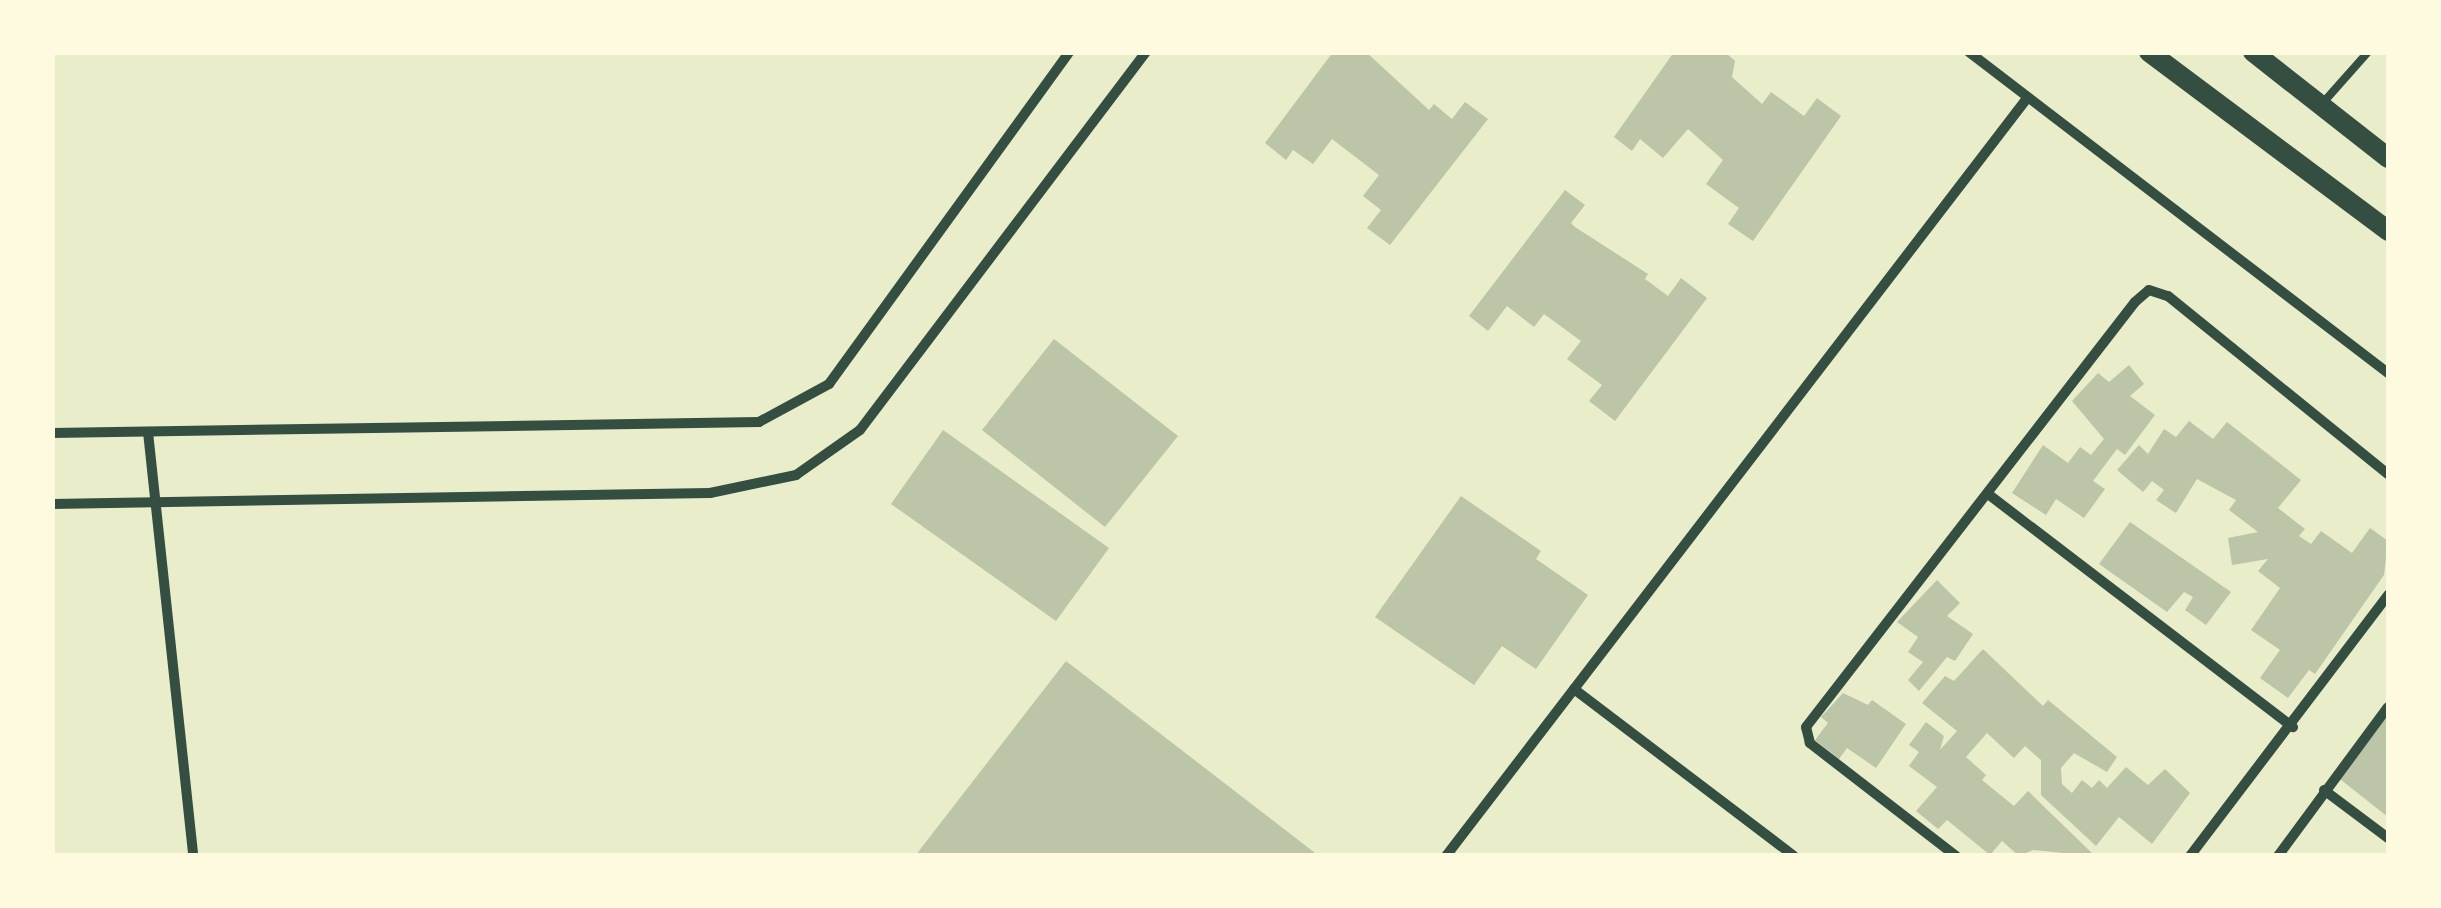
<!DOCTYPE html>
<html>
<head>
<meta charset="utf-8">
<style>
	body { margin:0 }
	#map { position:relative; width:2441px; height:908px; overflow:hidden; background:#e9edc9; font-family:"Alegreya Sans",sans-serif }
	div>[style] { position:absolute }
	.building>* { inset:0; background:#bcc5a7 }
	.service>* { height:8px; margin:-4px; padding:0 4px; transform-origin:4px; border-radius:4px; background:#344e41 }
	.minor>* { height:10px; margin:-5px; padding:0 5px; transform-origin:5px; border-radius:5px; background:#344e41 }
	.secondary>* { height:20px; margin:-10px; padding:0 10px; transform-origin:10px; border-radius:10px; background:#344e41 }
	span { translate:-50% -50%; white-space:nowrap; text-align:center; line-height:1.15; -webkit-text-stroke:10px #fefae0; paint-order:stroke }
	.frame { position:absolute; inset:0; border:55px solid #fefae0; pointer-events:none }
</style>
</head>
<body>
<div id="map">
	<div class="building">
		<i style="clip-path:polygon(1333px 52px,1366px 52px,1429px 110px,1434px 104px,1452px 119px,1465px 102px,1488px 119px,1390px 245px,1367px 228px,1381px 210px,1363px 196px,1379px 175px,1332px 139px,1313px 164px,1293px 150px,1286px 160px,1265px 143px)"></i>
		<i style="clip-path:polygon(1674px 52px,1725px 52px,1735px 61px,1732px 77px,1762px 104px,1771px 92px,1804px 116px,1817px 98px,1841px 116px,1753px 241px,1728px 224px,1739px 208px,1706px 184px,1723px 160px,1688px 129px,1663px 158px,1640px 139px,1632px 151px,1614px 137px)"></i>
		<i style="clip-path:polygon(1565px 190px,1585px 205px,1571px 223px,1575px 227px,1648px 274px,1645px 279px,1668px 296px,1681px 278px,1707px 298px,1615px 421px,1589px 401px,1602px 385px,1567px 359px,1581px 341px,1544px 314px,1534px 327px,1507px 306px,1488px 331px,1469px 316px)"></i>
		<i style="clip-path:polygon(1054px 339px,1178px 436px,1105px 527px,982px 430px)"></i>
		<i style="clip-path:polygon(2129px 365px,2144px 384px,2130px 396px,2155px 415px,2125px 455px,2117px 449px,2093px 481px,2105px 489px,2084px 518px,2056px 499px,2046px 515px,2012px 493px,2043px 445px,2068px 463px,2080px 447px,2091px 455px,2104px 439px,2072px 401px,2098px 373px,2109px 382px)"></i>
		<i style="clip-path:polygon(2189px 421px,2213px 439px,2227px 422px,2301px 480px,2278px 508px,2305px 529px,2299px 536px,2311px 544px,2321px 531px,2352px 553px,2370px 528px,2388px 541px,2384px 575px,2315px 674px,2309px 670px,2288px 698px,2260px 678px,2280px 650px,2251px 630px,2280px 588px,2258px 571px,2268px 559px,2232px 565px,2228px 538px,2258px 532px,2229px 510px,2236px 500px,2197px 479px,2176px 513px,2156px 500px,2164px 490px,2152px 481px,2143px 492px,2117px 470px,2139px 445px,2148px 454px,2164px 429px,2176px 437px)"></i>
		<i style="clip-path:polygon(943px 430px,1109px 548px,1056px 621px,891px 504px)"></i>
		<i style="clip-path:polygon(1461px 496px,1541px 551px,1536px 559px,1588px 595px,1536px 669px,1502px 646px,1474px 685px,1375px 617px)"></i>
		<i style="clip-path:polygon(2130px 522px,2231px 592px,2206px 625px,2185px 610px,2193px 597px,2184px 592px,2167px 612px,2099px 564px)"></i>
		<i style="clip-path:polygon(1937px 580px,1960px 603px,1947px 616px,1973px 634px,1955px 661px,1947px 657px,1919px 691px,1908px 680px,1923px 662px,1908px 652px,1918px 637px,1897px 622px)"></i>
		<i style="clip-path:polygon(1983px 649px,2043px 706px,2048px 700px,2117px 757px,2107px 772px,2074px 753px,2061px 768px,2062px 784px,2072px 793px,2082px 780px,2092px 788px,2099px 780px,2107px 788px,2126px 767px,2148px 785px,2165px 769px,2190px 793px,2152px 844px,2119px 817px,2096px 846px,2041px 795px,2041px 760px,2025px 746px,2014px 758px,1987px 733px,1966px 757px,1986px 775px,1982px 780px,2014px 806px,2028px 791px,2095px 856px,2033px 850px,2019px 856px,2002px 841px,1990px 855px,1947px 820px,1938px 829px,1916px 811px,1937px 787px,1909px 766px,1919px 752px,1909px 745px,1926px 722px,1944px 736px,1940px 750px,1957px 731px,1922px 703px,1945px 676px,1954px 681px)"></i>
		<i style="clip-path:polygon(1066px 661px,1319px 856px,915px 856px)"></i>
		<i style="clip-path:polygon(1843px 693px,1868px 705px,1872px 700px,1906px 724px,1876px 768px,1847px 748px,1839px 759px,1815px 740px,1828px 723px,1821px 717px)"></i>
		<i style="clip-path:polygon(2388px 709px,2388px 817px,2336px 776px)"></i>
	</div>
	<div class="service">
		<i style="left:2321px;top:105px;width:71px;rotate:-48.4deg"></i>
	</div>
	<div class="minor">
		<i style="left:1969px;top:52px;width:528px;rotate:37.46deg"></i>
		<i style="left:148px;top:432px;width:426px;rotate:83.9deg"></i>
		<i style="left:52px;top:433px;width:707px;rotate:-0.89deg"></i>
		<i style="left:759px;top:422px;width:80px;rotate:-28.5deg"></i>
		<i style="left:829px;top:384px;width:410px;rotate:-54.1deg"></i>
		<i style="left:1988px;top:494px;width:384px;rotate:37.4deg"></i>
		<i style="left:52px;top:504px;width:658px;rotate:-0.96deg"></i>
		<i style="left:710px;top:493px;width:88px;rotate:-11.8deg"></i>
		<i style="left:796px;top:475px;width:78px;rotate:-35.1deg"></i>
		<i style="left:860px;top:430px;width:474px;rotate:-52.9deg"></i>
		<i style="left:1574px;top:689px;width:276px;rotate:37.2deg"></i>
		<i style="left:2324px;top:790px;width:80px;rotate:36.9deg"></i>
		<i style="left:1446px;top:856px;width:956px;rotate:-52.52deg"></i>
		<i style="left:1956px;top:856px;width:185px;rotate:-142.3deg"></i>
		<i style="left:1810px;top:743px;width:16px;rotate:-104deg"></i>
		<i style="left:1806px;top:727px;width:537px;rotate:-52.26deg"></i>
		<i style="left:2135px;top:302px;width:18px;rotate:-41deg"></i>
		<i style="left:2149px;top:290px;width:20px;rotate:18deg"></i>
		<i style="left:2168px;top:296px;width:283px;rotate:39deg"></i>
		<i style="left:2190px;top:856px;width:328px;rotate:-52.8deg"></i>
		<i style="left:2278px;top:856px;width:185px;rotate:-53.6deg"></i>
	</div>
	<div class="secondary">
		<i style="left:2149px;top:52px;width:299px;rotate:36.8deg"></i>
		<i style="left:2253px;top:52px;width:172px;rotate:38.1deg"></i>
	</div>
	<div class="frame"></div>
</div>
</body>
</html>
